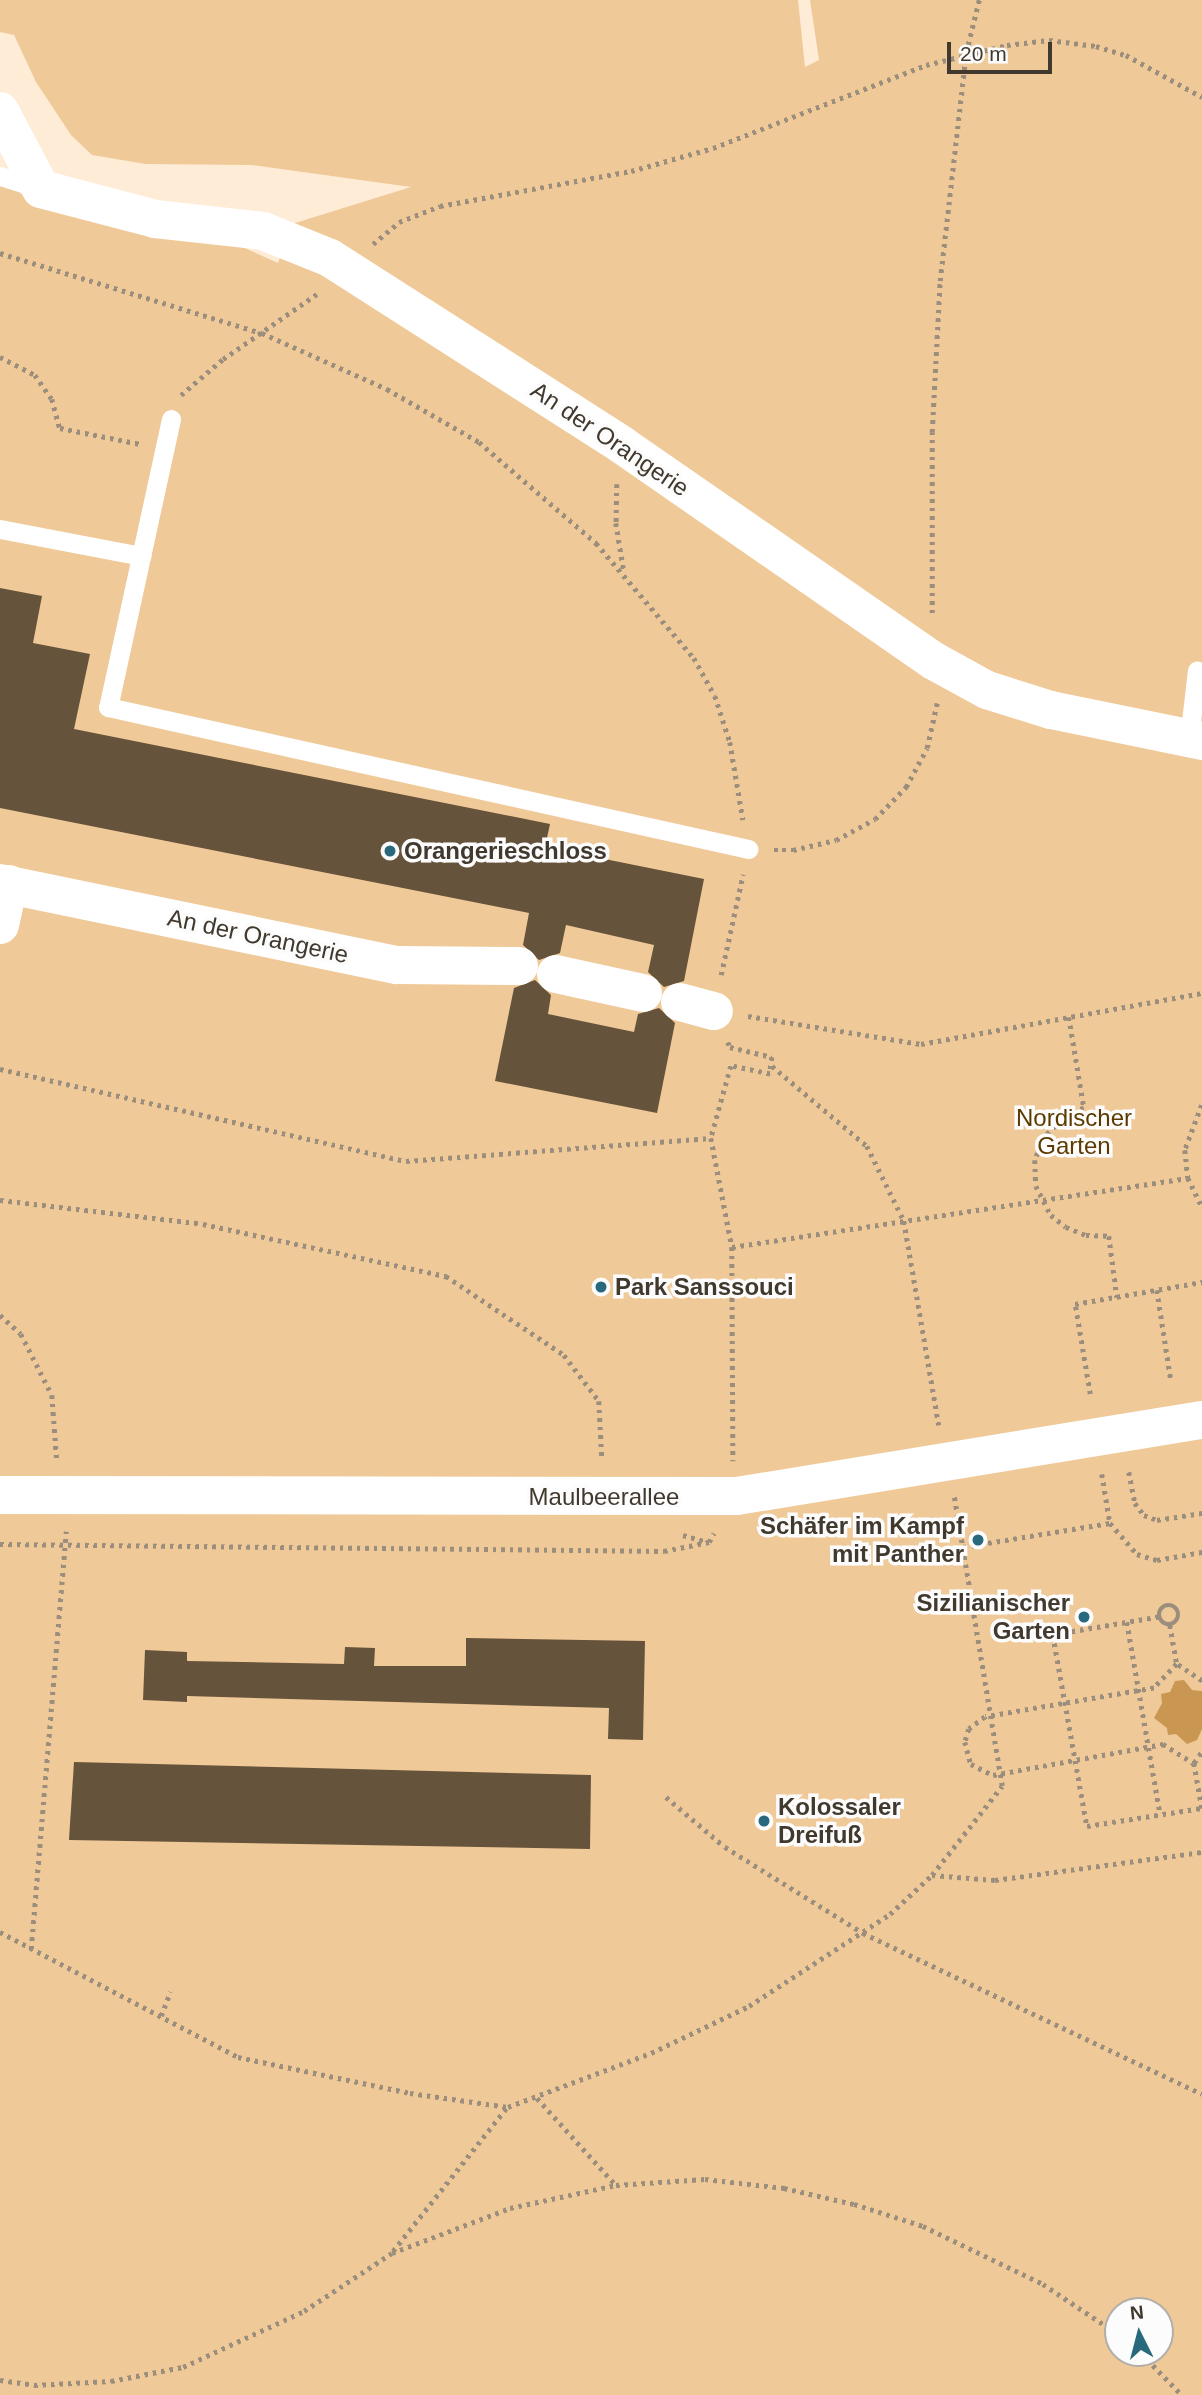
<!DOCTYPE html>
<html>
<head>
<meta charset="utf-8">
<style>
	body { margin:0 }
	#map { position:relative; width:1202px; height:2395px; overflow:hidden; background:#feecd6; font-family:Helvetica,sans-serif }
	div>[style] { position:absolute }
	.green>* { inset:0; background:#f0c998 }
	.water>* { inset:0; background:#ca9753 }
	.building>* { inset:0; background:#66533c }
	.path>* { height:4.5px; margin-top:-2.25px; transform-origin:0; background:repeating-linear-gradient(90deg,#9b8e7d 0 3.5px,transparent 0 8.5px) }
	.path>.ring { margin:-2.25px; padding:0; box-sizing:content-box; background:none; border:4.5px solid #9b8e7d; border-radius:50% }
	.lane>* { height:19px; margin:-9.5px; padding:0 9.5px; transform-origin:9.5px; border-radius:9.5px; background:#fff }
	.street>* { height:38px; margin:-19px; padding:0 19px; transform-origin:19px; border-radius:19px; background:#fff }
	.secondary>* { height:38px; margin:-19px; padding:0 19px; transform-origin:19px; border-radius:19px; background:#fff }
	.dots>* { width:19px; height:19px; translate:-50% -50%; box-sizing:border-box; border:4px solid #fcfcfc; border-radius:50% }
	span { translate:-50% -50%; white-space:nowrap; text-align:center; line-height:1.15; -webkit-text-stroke:7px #fcfcfc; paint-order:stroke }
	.street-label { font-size:24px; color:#42392e }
	.poi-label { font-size:24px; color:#42392e; font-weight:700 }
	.left { translate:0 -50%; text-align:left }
	.right { translate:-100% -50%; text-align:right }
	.park-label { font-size:24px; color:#5d3b00 }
	.north { position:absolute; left:1104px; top:2297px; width:70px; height:70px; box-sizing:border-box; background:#fcfcfc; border:2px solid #b2aeaa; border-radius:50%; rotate:354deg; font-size:19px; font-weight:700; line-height:28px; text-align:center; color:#42392e }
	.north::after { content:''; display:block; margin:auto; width:24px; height:32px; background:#29697d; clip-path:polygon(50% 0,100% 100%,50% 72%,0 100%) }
	.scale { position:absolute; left:947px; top:42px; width:105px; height:32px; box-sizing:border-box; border:4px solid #42392e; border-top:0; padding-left:9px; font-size:21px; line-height:24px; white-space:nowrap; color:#42392e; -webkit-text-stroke:5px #fcfcfc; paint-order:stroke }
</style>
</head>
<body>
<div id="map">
	<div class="green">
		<i style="clip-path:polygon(evenodd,0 0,798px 0,805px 67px,819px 60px,810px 0,1202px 0,1202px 2395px,0 2395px,0 169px,21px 194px,209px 232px,278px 263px,292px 224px,411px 187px,252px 165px,146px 164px,92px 155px,71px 135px,36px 82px,14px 35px,0 32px,0 0,1118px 2311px,1160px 2311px,1160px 2353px,1118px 2353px,1118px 2311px)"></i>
	</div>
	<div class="water">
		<i style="clip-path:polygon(1184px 1680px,1192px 1690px,1202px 1691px,1202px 1729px,1197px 1740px,1187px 1744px,1176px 1734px,1168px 1735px,1167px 1728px,1154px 1718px,1162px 1703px,1161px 1694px,1170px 1692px,1175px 1681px)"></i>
	</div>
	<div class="building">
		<i style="clip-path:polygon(0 588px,42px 596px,33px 643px,90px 654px,74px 729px,550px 824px,545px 847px,704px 879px,684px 981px,664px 987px,648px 972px,654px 945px,566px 925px,560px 953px,539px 960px,523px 945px,529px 913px,0 808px)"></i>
		<i style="clip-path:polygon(535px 980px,551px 995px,548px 1014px,634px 1032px,638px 1014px,659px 1008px,675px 1023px,657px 1113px,495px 1081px,514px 988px)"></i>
		<i style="clip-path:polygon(466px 1638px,645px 1641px,643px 1740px,608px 1739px,609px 1708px,187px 1696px,187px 1702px,143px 1700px,145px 1650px,187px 1652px,187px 1661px,344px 1664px,345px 1647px,375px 1648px,374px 1666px,466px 1666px)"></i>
		<i style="clip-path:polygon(74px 1762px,591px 1775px,590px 1849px,69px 1840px)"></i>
	</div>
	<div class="path">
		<i style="left:373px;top:244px;width:34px;rotate:-40deg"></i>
		<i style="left:399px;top:222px;width:44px;rotate:-21.3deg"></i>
		<i style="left:440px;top:206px;width:194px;rotate:-10.4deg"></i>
		<i style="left:631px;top:171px;width:85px;rotate:-15.7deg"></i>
		<i style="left:713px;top:148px;width:229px;rotate:-21.3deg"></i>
		<i style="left:926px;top:65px;width:83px;rotate:-13.9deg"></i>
		<i style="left:1007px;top:45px;width:42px;rotate:-6.8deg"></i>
		<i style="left:1049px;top:40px;width:47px;rotate:7.3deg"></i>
		<i style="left:1096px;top:46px;width:31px;rotate:17deg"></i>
		<i style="left:1126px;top:55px;width:87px;rotate:28.9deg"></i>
		<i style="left:0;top:253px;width:274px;rotate:17deg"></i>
		<i style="left:262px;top:333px;width:137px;rotate:24.1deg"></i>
		<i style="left:387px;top:389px;width:106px;rotate:29.9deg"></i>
		<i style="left:479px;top:442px;width:155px;rotate:40.8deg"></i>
		<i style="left:596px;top:543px;width:151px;rotate:49.6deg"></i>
		<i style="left:694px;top:658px;width:43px;rotate:61.1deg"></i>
		<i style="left:715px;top:696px;width:48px;rotate:71.9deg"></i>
		<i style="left:730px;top:742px;width:79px;rotate:80.5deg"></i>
		<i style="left:0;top:357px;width:39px;rotate:27deg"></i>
		<i style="left:35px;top:375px;width:29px;rotate:55deg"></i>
		<i style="left:52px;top:399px;width:30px;rotate:75deg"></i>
		<i style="left:60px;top:428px;width:82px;rotate:11.3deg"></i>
		<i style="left:181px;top:395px;width:55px;rotate:-40.6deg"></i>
		<i style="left:223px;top:359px;width:114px;rotate:-34.7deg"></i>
		<i style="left:617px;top:484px;width:39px;rotate:91deg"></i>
		<i style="left:616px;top:523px;width:50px;rotate:80.7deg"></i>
		<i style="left:932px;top:613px;width:181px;rotate:-90deg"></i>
		<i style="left:932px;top:432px;width:151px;rotate:-87deg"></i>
		<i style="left:940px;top:281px;width:229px;rotate:-83.5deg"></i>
		<i style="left:966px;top:53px;width:55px;rotate:-76.2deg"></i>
		<i style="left:774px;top:850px;width:19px"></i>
		<i style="left:793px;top:850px;width:44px;rotate:-13.1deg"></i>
		<i style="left:836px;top:840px;width:44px;rotate:-28.3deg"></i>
		<i style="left:875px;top:819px;width:45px;rotate:-45.9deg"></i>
		<i style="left:906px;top:787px;width:44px;rotate:-61.7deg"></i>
		<i style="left:927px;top:748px;width:46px;rotate:-77.5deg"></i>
		<i style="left:721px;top:975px;width:103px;rotate:-77.7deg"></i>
		<i style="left:748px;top:1016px;width:175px;rotate:9.2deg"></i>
		<i style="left:921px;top:1044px;width:286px;rotate:-10.3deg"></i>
		<i style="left:1069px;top:1017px;width:92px;rotate:80.6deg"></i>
		<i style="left:1084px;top:1108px;width:17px;rotate:159deg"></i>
		<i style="left:1068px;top:1114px;width:33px;rotate:136deg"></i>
		<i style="left:1044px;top:1137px;width:25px;rotate:111deg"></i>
		<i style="left:1035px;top:1160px;width:26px;rotate:88deg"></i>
		<i style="left:1036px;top:1186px;width:33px;rotate:63deg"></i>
		<i style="left:1051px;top:1215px;width:19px;rotate:39deg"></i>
		<i style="left:1066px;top:1227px;width:22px;rotate:22deg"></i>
		<i style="left:1086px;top:1235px;width:23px;rotate:2deg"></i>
		<i style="left:1109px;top:1236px;width:62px;rotate:82.5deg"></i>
		<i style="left:728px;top:1042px;width:5px;rotate:68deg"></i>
		<i style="left:730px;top:1047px;width:43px;rotate:13.4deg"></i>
		<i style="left:772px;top:1057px;width:17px;rotate:97deg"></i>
		<i style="left:770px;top:1074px;width:40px;rotate:-168deg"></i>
		<i style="left:731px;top:1066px;width:75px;rotate:105.5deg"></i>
		<i style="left:711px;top:1138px;width:111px;rotate:79.1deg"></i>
		<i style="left:732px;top:1247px;width:214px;rotate:89.7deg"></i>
		<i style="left:772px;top:1066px;width:124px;rotate:40.1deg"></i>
		<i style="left:867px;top:1146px;width:84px;rotate:63.7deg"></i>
		<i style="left:904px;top:1221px;width:207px;rotate:80.3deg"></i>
		<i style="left:0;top:1069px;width:416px;rotate:12.8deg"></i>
		<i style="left:406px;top:1161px;width:306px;rotate:-4.3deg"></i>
		<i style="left:1202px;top:1105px;width:48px;rotate:110.7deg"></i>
		<i style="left:1185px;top:1150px;width:28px;rotate:84deg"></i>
		<i style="left:1188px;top:1178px;width:32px;rotate:64deg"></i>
		<i style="left:0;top:1200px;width:204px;rotate:6.7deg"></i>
		<i style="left:203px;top:1224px;width:249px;rotate:12.1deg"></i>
		<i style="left:446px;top:1276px;width:142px;rotate:33.8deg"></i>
		<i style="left:564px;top:1355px;width:58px;rotate:52.7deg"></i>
		<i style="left:599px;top:1401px;width:57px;rotate:87deg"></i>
		<i style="left:732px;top:1247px;width:461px;rotate:-8.6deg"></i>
		<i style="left:1157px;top:1290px;width:91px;rotate:81.2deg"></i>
		<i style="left:0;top:1315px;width:28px;rotate:42deg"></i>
		<i style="left:21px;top:1334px;width:68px;rotate:63.1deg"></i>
		<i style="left:52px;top:1395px;width:66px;rotate:85.7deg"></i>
		<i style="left:1090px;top:1394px;width:91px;rotate:-99.5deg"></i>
		<i style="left:1075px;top:1304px;width:129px;rotate:-9.8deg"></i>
		<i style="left:1129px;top:1472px;width:32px;rotate:79deg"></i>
		<i style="left:1135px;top:1503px;width:15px;rotate:53deg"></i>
		<i style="left:1144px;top:1515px;width:14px;rotate:21deg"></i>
		<i style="left:1157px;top:1520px;width:46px;rotate:-8.8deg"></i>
		<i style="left:1102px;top:1474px;width:50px;rotate:80.7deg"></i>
		<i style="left:1110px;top:1523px;width:41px;rotate:48.9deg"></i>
		<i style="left:1137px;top:1554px;width:21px;rotate:17deg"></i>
		<i style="left:1157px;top:1560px;width:46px;rotate:-10.1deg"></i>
		<i style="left:683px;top:1535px;width:26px;rotate:16deg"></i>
		<i style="left:0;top:1544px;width:664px;rotate:0.6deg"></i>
		<i style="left:664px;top:1551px;width:46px;rotate:-11.3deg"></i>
		<i style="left:709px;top:1542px;width:10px;rotate:-61deg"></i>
		<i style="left:963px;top:1547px;width:149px;rotate:-9.3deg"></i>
		<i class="ring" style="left:1159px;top:1605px;width:15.5px;height:15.5px"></i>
		<i style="left:1159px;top:1617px;width:108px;rotate:170.4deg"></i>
		<i style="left:1053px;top:1635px;width:194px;rotate:79.9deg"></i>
		<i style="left:1087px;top:1826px;width:116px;rotate:-8.9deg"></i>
		<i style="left:1127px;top:1622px;width:195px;rotate:80.2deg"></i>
		<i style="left:1170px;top:1625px;width:40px;rotate:80deg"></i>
		<i style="left:1202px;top:1681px;width:30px;rotate:-146deg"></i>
		<i style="left:1177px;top:1664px;width:33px;rotate:134deg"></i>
		<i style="left:1154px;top:1688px;width:171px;rotate:170.3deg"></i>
		<i style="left:985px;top:1717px;width:20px;rotate:143deg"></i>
		<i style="left:969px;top:1729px;width:14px;rotate:107deg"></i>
		<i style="left:965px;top:1742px;width:23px;rotate:75deg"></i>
		<i style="left:971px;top:1764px;width:25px;rotate:27deg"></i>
		<i style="left:993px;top:1775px;width:173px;rotate:-10.3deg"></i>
		<i style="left:1163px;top:1744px;width:36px;rotate:32deg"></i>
		<i style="left:1194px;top:1763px;width:14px;rotate:-56deg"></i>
		<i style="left:1194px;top:1763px;width:46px;rotate:79.9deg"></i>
		<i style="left:666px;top:1797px;width:77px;rotate:40.3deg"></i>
		<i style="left:725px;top:1847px;width:163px;rotate:31.9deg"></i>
		<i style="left:863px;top:1933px;width:375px;rotate:25.4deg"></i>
		<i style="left:932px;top:1875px;width:63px;rotate:4.5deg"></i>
		<i style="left:995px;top:1880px;width:209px;rotate:-7.7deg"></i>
		<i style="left:0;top:1932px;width:269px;rotate:27.7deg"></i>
		<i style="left:238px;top:2057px;width:176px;rotate:11.8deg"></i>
		<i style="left:410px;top:2093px;width:99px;rotate:8.1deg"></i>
		<i style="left:508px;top:2107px;width:153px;rotate:-20.7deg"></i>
		<i style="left:651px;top:2053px;width:109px;rotate:-25.6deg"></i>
		<i style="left:749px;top:2006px;width:168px;rotate:-33.1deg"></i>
		<i style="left:890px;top:1914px;width:57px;rotate:-42.9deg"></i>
		<i style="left:932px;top:1875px;width:113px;rotate:-51.8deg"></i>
		<i style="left:1002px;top:1786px;width:294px;rotate:-99.4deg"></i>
		<i style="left:31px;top:1949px;width:419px;rotate:-85.2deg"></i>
		<i style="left:161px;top:2016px;width:26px;rotate:-69deg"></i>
		<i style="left:537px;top:2098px;width:118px;rotate:47.8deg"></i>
		<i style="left:393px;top:2251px;width:184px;rotate:-51.6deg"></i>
		<i style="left:1141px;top:2353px;width:59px;rotate:45.7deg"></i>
		<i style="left:0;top:2380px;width:34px;rotate:8deg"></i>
		<i style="left:34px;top:2385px;width:77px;rotate:-3deg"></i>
		<i style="left:111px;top:2381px;width:73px;rotate:-11deg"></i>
		<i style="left:183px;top:2367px;width:133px;rotate:-24.8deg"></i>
		<i style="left:304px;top:2311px;width:105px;rotate:-33.4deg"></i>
		<i style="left:392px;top:2253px;width:126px;rotate:-20.9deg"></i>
		<i style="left:510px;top:2208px;width:108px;rotate:-12.2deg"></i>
		<i style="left:616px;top:2185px;width:89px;rotate:-3.9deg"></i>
		<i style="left:705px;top:2179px;width:80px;rotate:6.5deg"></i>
		<i style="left:784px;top:2188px;width:72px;rotate:12.9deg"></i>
		<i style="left:854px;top:2204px;width:72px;rotate:17.7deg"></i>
		<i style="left:923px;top:2226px;width:133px;rotate:25.8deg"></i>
		<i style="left:1043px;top:2284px;width:90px;rotate:33.7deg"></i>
	</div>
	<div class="lane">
		<i style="left:0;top:176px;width:41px;rotate:17.1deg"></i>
		<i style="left:171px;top:419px;width:295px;rotate:102.3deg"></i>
		<i style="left:108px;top:707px;width:656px;rotate:12.51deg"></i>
		<i style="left:0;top:529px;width:144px;rotate:10.8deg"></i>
		<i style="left:1189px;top:739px;width:69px;rotate:-83.4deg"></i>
	</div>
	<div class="street">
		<i style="left:0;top:111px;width:88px;rotate:62.3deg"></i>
		<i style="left:41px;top:189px;width:118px;rotate:14.7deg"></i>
		<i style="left:155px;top:219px;width:109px;rotate:6.3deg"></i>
		<i style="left:263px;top:231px;width:72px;rotate:21.9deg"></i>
		<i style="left:330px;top:258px;width:347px;rotate:32.6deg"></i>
		<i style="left:622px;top:445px;width:379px;rotate:34.7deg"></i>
		<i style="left:934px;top:661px;width:60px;rotate:28.7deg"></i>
		<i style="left:987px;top:690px;width:67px;rotate:17.4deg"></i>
		<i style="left:1051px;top:710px;width:154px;rotate:11.6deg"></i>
		<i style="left:0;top:883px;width:405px;rotate:11.7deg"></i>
		<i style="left:397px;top:965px;width:122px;rotate:0.5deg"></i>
		<i style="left:0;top:925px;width:42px;rotate:-77.6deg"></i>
		<i style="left:556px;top:974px;width:89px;rotate:12.3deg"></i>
		<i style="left:680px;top:1002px;width:35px;rotate:15deg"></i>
	</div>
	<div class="secondary">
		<i style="left:0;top:1495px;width:737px;rotate:0.08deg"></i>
		<i style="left:737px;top:1496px;width:471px;rotate:-9.3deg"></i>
	</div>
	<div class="dots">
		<i style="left:390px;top:851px;background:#29697d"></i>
		<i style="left:601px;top:1287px;background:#29697d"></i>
		<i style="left:978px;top:1540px;background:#29697d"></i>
		<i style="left:1084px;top:1617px;background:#29697d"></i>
		<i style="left:764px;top:1821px;background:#29697d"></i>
	</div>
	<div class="street-label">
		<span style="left:610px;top:439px;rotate:34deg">An der Orangerie</span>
		<span style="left:258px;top:936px;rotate:12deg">An der Orangerie</span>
		<span style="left:604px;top:1497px">Maulbeerallee</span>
	</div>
	<div class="poi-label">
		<span class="left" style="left:404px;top:851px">Orangerieschloss</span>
		<span class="left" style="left:615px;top:1287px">Park Sanssouci</span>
		<span class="right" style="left:964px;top:1540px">Schäfer im Kampf<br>mit Panther</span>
		<span class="right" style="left:1070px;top:1617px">Sizilianischer<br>Garten</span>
		<span class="left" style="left:778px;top:1821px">Kolossaler<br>Dreifuß</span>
	</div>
	<div class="park-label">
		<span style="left:1074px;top:1132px">Nordischer<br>Garten</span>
	</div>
	<div class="north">N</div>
	<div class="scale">20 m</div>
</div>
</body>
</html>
